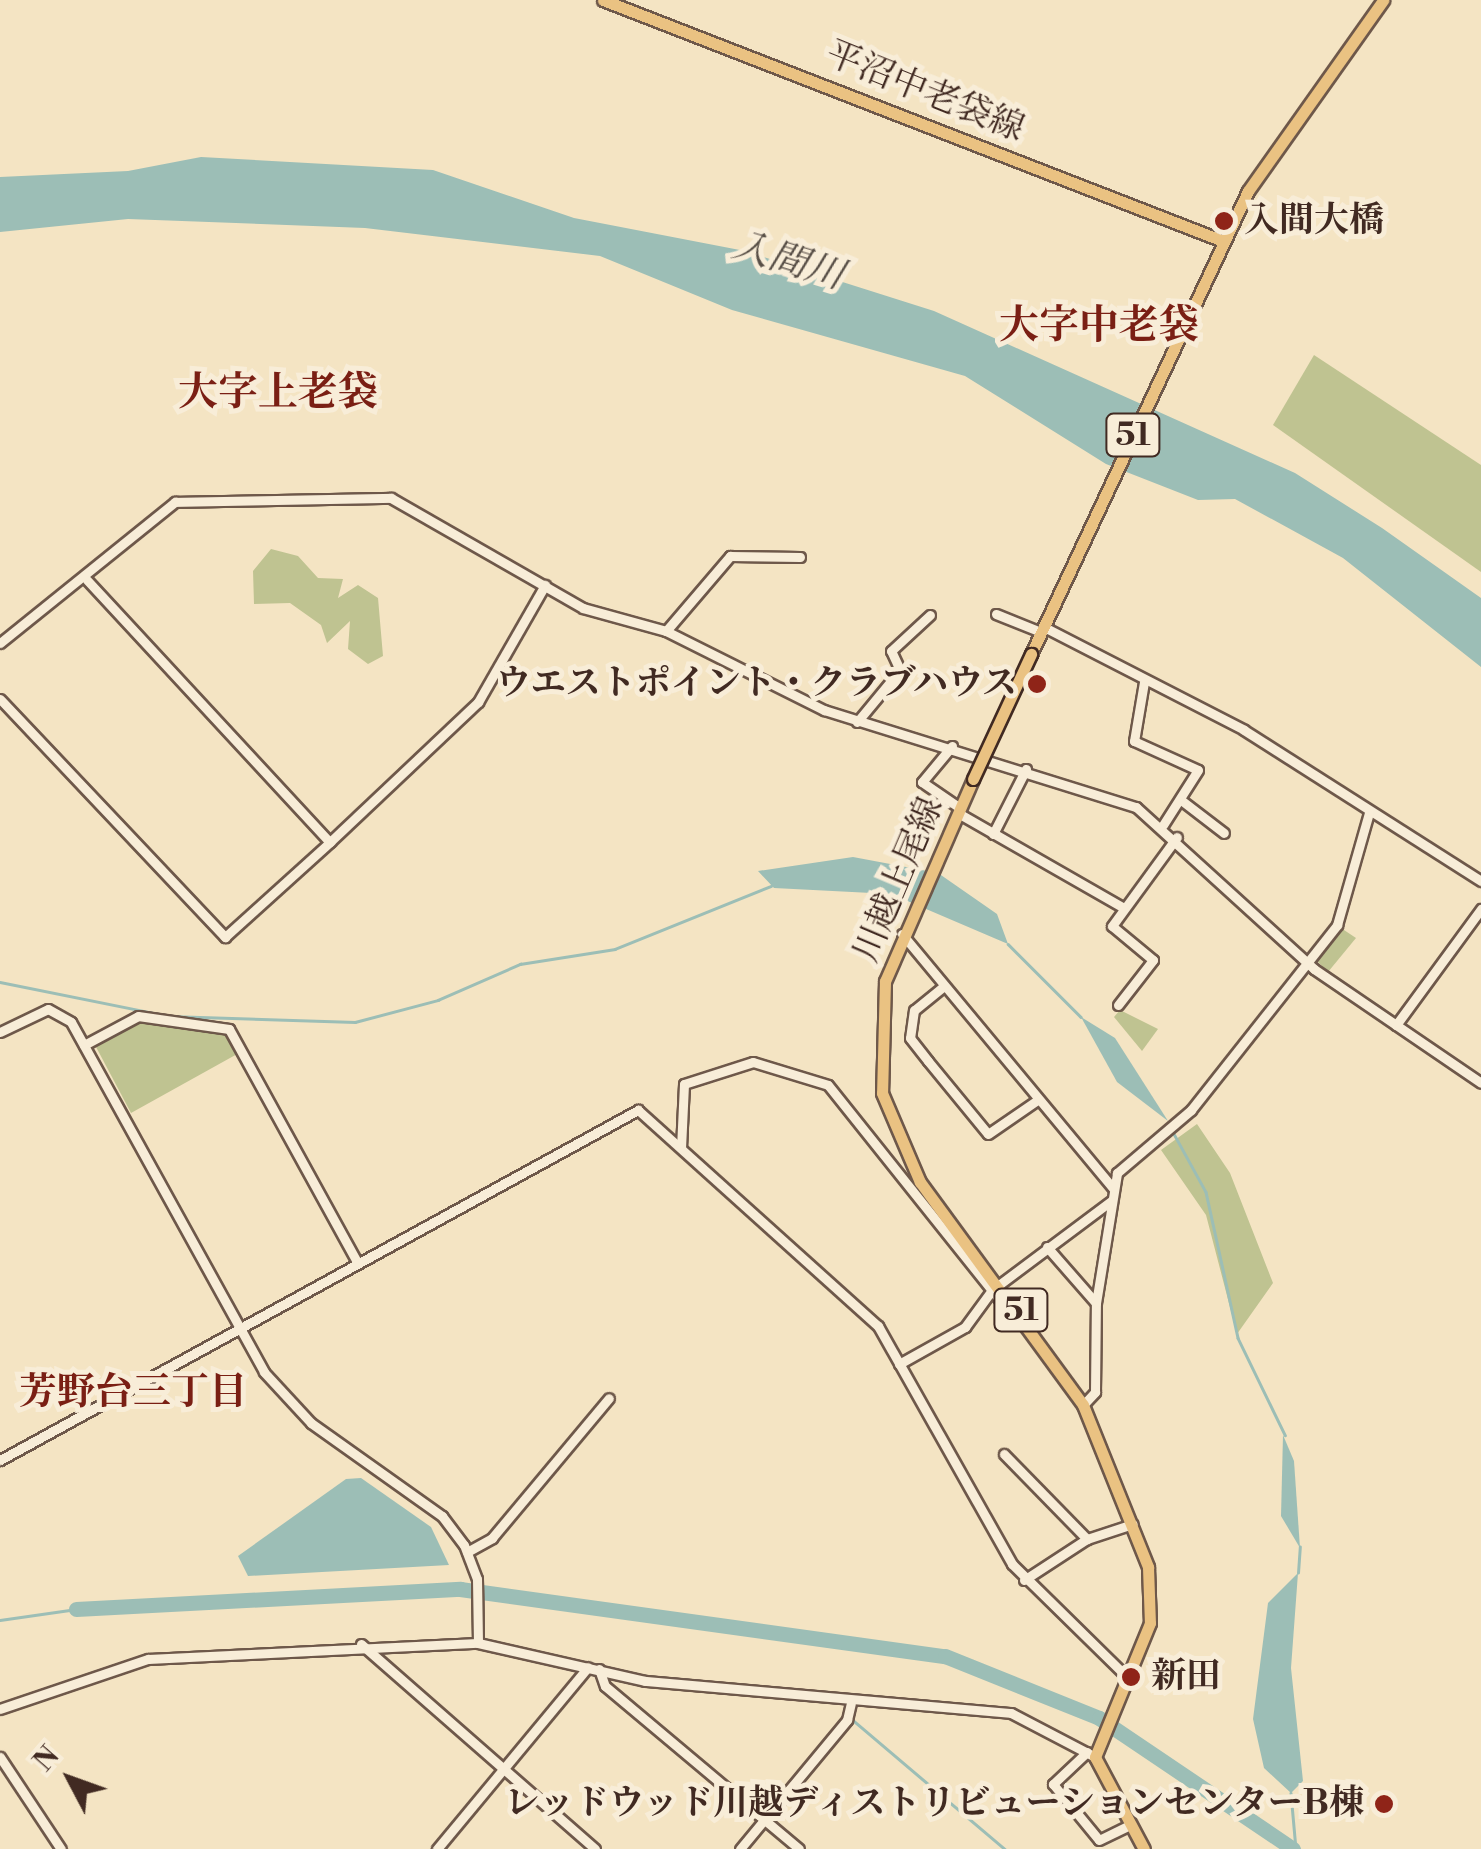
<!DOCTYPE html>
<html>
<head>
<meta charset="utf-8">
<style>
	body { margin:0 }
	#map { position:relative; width:1481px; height:1849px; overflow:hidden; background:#f4e4c3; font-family:"Libre Bodoni","Noto Serif JP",serif }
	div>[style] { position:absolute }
	.green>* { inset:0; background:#bfc391 }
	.water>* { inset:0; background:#9cbeb6 }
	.stream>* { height:2.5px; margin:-1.25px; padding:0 1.25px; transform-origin:1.25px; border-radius:1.25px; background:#9cbeb6 }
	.river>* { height:15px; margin:-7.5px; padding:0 7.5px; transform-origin:7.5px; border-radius:7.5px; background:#9cbeb6 }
	.roads { filter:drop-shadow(2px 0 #6e584a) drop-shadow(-2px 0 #6e584a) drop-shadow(0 2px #6e584a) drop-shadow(0 -2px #6e584a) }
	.minor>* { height:9px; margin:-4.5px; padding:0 4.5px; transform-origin:4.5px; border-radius:4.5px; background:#f8edd8 }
	.major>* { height:11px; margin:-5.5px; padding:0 5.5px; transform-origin:5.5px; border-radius:5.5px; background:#eac282 }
	.bridges { filter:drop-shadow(2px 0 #412a22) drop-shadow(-2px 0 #412a22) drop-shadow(0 2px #412a22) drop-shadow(0 -2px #412a22) }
	.major-bridge>* { height:11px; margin:-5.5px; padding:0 5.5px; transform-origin:5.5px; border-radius:5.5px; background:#eac282 }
	.dots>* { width:28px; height:28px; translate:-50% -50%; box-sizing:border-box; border:5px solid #f8edd8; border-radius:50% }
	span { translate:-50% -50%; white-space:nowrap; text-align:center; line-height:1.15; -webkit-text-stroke:10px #f8edd8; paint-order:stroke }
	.shield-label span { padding:2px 8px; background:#f8edd8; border:2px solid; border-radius:8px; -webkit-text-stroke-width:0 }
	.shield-label { font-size:32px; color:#412a22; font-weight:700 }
	.street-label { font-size:35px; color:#412a22 }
	.poi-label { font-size:35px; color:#412a22; font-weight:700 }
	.left { translate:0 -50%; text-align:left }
	.right { translate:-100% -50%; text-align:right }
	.water-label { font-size:38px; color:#584f47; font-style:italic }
	.neighbourhood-label { font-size:38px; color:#7a1f14; font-weight:700 }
	.quarter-label { font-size:40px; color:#7a1f14; font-weight:700 }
	.north { position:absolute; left:20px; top:1729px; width:100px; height:100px; -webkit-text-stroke:8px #f8edd8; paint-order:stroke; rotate:311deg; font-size:28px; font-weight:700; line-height:40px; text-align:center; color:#412a22 }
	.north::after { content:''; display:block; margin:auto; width:35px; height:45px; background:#412a22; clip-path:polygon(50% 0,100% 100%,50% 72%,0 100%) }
</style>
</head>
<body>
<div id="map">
	<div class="green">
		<i style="clip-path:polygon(1314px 355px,1481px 465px,1481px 572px,1273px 425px)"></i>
		<i style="clip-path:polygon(271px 549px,298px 556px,318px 578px,343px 579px,338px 598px,358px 585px,378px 598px,383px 656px,368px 664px,348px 649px,350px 621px,327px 643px,321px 625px,290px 603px,254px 604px,253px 571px)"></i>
		<i style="clip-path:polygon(1341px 928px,1356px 938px,1328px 972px,1315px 959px)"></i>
		<i style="clip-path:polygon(1120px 1010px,1158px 1029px,1142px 1051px,1114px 1017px)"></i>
		<i style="clip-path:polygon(139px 1019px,227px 1032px,239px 1053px,131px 1113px,95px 1045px)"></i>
		<i style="clip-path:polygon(1197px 1124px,1230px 1173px,1273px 1283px,1237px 1334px,1206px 1215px,1161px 1150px)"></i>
	</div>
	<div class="water">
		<i style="clip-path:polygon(201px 157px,433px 170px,574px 218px,745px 251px,934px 311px,1295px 473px,1382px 528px,1481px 598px,1481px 667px,1343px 558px,1235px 499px,1198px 500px,1106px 464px,965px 376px,732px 310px,600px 256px,365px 228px,128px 219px,0 232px,0 177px,128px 171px)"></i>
		<i style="clip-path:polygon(853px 857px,938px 873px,997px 914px,1008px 944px,891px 894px,774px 888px,758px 871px)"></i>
		<i style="clip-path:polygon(1081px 1017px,1115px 1038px,1168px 1121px,1117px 1082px)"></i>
		<i style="clip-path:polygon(1283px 1435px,1294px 1461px,1300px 1548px,1281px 1516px)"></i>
		<i style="clip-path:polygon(361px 1478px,431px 1527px,449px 1565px,248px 1576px,238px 1556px,346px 1479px)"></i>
		<i style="clip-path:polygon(1298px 1573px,1291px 1668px,1303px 1781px,1291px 1793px,1264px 1768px,1253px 1719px,1268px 1603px)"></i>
	</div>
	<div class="stream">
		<i style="left:1008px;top:944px;width:103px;rotate:45deg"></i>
		<i style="left:0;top:982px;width:171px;rotate:11.4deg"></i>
		<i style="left:168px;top:1016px;width:187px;rotate:1.8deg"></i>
		<i style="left:355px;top:1022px;width:86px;rotate:-14.8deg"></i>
		<i style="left:438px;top:1000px;width:90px;rotate:-23.7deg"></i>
		<i style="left:520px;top:964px;width:96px;rotate:-9deg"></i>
		<i style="left:615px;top:949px;width:168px;rotate:-22deg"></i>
		<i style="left:1173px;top:1132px;width:68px;rotate:61.2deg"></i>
		<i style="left:1206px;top:1192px;width:149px;rotate:77.6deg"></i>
		<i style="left:1238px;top:1338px;width:108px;rotate:64.1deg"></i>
		<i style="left:1298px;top:1573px;width:26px;rotate:-86deg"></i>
		<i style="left:0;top:1620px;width:77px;rotate:-8.2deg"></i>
		<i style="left:854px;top:1721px;width:198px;rotate:40.3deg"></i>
		<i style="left:1291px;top:1793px;width:56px;rotate:84.9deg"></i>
	</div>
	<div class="river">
		<i style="left:76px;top:1609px;width:385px;rotate:-3deg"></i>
		<i style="left:460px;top:1589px;width:490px;rotate:7.9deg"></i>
		<i style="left:945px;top:1656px;width:166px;rotate:21.9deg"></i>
		<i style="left:1099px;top:1718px;width:234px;rotate:34deg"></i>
	</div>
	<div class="roads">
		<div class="minor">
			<i style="left:87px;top:580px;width:357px;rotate:47.2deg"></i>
			<i style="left:330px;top:842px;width:204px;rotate:-43.4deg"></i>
			<i style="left:478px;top:702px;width:135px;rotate:-60.2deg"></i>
			<i style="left:996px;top:614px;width:48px;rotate:21.8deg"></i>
			<i style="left:1044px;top:627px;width:225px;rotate:27.2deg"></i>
			<i style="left:1244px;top:730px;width:281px;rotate:32.5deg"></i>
			<i style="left:666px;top:631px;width:99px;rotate:-49.5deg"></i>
			<i style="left:730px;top:556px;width:70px;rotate:0.8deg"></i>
			<i style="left:0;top:643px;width:225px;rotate:-38.9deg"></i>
			<i style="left:175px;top:502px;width:216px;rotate:-1.1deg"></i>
			<i style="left:391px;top:498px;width:221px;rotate:29.8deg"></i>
			<i style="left:583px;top:608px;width:86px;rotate:15.5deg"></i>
			<i style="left:666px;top:631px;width:177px;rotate:26.6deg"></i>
			<i style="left:824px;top:710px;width:327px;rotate:17.3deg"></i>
			<i style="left:1136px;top:807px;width:241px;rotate:42.3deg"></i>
			<i style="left:1314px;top:969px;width:202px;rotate:34.3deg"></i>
			<i style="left:1144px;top:682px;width:60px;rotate:99.6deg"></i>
			<i style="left:1134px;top:741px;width:70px;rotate:24.4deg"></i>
			<i style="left:1198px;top:770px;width:65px;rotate:122.5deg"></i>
			<i style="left:0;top:699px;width:328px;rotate:46.6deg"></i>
			<i style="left:225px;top:937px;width:142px;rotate:-42.1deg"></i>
			<i style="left:857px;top:722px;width:67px;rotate:-50.4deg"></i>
			<i style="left:900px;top:670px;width:21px;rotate:-115deg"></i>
			<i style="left:891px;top:651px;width:53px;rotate:-42.7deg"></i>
			<i style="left:952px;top:746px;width:47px;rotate:129.8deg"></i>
			<i style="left:922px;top:782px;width:46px;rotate:34.4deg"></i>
			<i style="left:1181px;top:800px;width:54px;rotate:37.5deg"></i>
			<i style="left:958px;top:813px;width:191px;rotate:29.8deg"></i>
			<i style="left:993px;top:834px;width:73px;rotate:-63.1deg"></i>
			<i style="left:902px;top:934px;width:330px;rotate:50.3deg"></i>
			<i style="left:944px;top:986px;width:38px;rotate:141deg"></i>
			<i style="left:914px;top:1010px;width:28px;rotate:98deg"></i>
			<i style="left:910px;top:1038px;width:29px;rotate:52deg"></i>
			<i style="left:928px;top:1061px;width:94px;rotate:50.6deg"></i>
			<i style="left:988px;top:1134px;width:58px;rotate:-34.5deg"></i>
			<i style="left:1118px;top:1005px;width:57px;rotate:-52.1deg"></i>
			<i style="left:1153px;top:960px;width:53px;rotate:-140.3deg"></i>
			<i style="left:1112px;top:926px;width:110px;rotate:-53.9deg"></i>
			<i style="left:1396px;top:1025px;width:144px;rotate:-53.8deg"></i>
			<i style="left:0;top:1032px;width:53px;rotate:-25.6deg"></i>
			<i style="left:48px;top:1009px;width:26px;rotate:29deg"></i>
			<i style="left:71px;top:1022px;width:400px;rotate:61.1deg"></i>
			<i style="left:264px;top:1372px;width:69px;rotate:47.3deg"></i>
			<i style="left:311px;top:1423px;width:161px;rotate:35.4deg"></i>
			<i style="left:442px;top:1516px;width:36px;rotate:53deg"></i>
			<i style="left:464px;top:1545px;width:36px;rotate:69deg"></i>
			<i style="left:477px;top:1579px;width:64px;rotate:89.1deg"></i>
			<i style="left:84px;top:1045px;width:61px;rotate:-28.2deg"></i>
			<i style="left:138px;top:1016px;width:92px;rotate:8.1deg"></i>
			<i style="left:229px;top:1029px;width:264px;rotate:61.2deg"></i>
			<i style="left:681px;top:1148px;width:64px;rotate:-87.3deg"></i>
			<i style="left:684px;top:1084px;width:72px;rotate:-17.7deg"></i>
			<i style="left:753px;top:1062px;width:78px;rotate:17deg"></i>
			<i style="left:828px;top:1085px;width:285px;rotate:51.4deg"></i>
			<i style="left:1047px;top:1247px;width:74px;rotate:48.8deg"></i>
			<i style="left:899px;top:1364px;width:76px;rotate:-29.3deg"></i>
			<i style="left:965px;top:1327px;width:46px;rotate:-53.9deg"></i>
			<i style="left:992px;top:1290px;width:149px;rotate:-36.8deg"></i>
			<i style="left:1083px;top:1405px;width:18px;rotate:-47deg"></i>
			<i style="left:1095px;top:1392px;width:89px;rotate:-89.4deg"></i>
			<i style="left:1096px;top:1303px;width:132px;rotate:-80.8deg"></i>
			<i style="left:1117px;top:1173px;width:97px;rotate:-40.4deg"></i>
			<i style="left:1191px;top:1110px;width:236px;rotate:-51.7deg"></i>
			<i style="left:1337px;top:925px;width:116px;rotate:-74.1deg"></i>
			<i style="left:1004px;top:1454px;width:119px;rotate:45.7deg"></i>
			<i style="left:0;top:1460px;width:728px;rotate:-28.75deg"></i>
			<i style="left:638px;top:1110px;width:323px;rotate:42deg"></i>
			<i style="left:878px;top:1326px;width:273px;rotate:60.6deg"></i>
			<i style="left:1012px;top:1564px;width:160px;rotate:44.5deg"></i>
			<i style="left:467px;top:1552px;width:29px;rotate:-29deg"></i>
			<i style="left:492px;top:1538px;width:182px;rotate:-50.1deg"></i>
			<i style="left:1024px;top:1580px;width:75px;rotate:-33.1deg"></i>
			<i style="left:1087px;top:1539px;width:48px;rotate:-18.1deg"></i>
			<i style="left:361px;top:1644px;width:311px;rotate:41.2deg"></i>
			<i style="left:599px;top:1669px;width:18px;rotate:71deg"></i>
			<i style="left:605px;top:1686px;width:253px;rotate:40deg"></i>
			<i style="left:0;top:1709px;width:156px;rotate:-18.7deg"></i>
			<i style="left:148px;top:1659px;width:330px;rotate:-2.8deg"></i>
			<i style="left:478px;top:1643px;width:171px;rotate:12.8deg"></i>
			<i style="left:645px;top:1681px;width:367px;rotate:5deg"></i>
			<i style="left:1011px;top:1713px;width:95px;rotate:27.6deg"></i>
			<i style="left:1087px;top:1752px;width:47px;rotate:136.7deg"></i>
			<i style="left:1053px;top:1784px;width:72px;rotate:50.6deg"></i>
			<i style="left:1099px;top:1840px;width:34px;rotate:-26deg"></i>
			<i style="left:0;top:1757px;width:110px;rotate:56.5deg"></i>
			<i style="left:437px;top:1849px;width:236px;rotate:-50.3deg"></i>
			<i style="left:740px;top:1849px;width:168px;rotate:-50.3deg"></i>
			<i style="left:847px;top:1720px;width:17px;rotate:-77deg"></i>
		</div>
		<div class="major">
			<i style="left:603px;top:0;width:665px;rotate:21.24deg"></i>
			<i style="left:1031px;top:654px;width:511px;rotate:-64.89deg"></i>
			<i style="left:1248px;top:191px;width:234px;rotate:-54.7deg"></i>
			<i style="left:973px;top:779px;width:220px;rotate:113.5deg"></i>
			<i style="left:885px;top:981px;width:112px;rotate:91.5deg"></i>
			<i style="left:882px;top:1093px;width:97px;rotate:66.9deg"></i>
			<i style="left:920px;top:1182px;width:276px;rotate:53.8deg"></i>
			<i style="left:1083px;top:1405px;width:175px;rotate:68.1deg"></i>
			<i style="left:1148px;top:1567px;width:56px;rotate:88deg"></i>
			<i style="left:1150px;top:1623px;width:145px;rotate:112.3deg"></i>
			<i style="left:1095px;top:1757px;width:104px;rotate:62deg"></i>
		</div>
	</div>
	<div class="bridges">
		<div class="major-bridge">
			<i style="left:973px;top:779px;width:138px;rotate:-65.1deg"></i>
		</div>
	</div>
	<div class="dots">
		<i style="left:1224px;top:221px;background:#8f2418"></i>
		<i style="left:1037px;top:684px;background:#8f2418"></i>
		<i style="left:1131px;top:1677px;background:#8f2418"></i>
		<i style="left:1384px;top:1804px;background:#8f2418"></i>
	</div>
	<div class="shield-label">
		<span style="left:1133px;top:435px">51</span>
		<span style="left:1021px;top:1310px">51</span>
	</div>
	<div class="street-label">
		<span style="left:925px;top:92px;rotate:22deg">平沼中老袋線</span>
		<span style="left:899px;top:880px;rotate:-67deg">川越上尾線</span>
	</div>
	<div class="poi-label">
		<span class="left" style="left:1244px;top:221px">入間大橋</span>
		<span class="right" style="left:1017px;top:684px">ウエストポイント・クラブハウス</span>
		<span class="left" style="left:1151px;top:1677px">新田</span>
		<span class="right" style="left:1364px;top:1804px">レッドウッド川越ディストリビューションセンターB棟</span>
	</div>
	<div class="water-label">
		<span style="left:788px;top:261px;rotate:17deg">入間川</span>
	</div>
	<div class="neighbourhood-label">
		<span style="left:133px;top:1393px">芳野台三丁目</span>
	</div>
	<div class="quarter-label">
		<span style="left:1099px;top:326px">大字中老袋</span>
		<span style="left:278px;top:393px">大字上老袋</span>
	</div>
	<div class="north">N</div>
</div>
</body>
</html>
